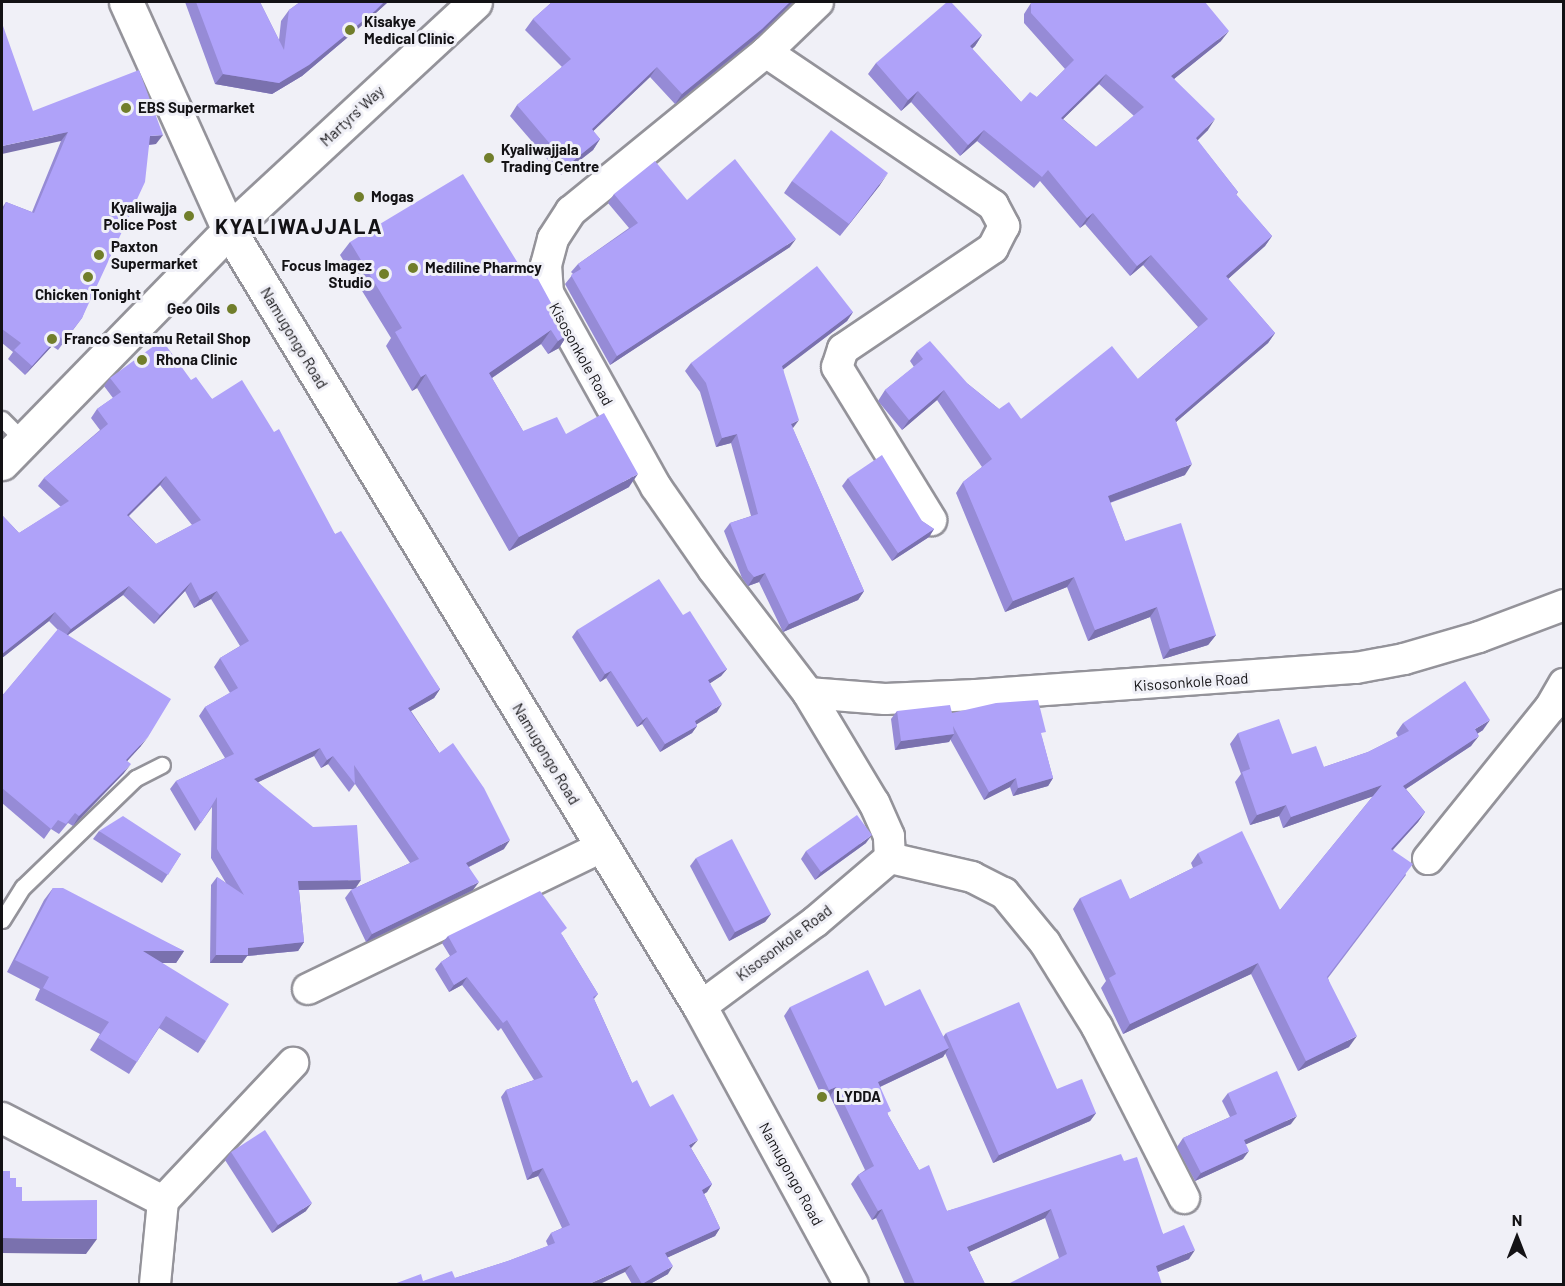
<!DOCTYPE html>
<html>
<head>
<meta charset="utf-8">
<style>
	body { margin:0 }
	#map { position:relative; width:1565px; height:1286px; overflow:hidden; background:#f0f0f7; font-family:Barlow,sans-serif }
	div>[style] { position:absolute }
	.roads { filter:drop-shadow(2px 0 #94939a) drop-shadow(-2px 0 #94939a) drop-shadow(0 2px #94939a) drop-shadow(0 -2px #94939a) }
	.service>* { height:15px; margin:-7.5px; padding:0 7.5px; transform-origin:7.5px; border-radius:7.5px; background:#fff }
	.minor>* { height:30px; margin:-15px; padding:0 15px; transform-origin:15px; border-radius:15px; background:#fff }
	.tertiary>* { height:33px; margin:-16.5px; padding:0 16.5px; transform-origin:16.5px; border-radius:16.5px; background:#fff }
	.secondary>* { height:33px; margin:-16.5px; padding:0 16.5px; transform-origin:16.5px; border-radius:16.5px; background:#fff }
	.wall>* { inset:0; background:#968bd6 }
	.shaded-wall>* { inset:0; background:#7a71ae }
	.building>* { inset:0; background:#afa2f9 }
	.dots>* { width:16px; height:16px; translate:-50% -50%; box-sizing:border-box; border:3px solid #f0f0f7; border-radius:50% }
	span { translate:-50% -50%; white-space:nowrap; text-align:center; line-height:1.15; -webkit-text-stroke:6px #f0f0f7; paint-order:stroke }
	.poi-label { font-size:15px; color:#131215; font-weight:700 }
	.left { translate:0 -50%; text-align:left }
	.right { translate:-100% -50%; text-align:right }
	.street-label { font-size:15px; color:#131215 }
	.district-label { font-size:21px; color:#131215; font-weight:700; letter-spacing:1.5px }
	.frame { position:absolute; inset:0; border:3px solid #131215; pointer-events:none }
	.north { position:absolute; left:1487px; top:1208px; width:60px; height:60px; -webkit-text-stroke:4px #f0f0f7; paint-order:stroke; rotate:0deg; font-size:16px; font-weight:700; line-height:24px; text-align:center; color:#131215 }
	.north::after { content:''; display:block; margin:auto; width:21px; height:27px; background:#131215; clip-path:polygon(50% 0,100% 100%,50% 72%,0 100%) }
</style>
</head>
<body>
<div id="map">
	<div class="roads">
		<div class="service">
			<i style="left:2px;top:419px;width:31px;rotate:45deg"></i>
			<i style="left:2px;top:920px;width:39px;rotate:-58deg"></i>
			<i style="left:23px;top:887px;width:157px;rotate:-44deg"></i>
			<i style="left:136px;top:778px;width:29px;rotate:-27deg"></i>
		</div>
		<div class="minor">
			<i style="left:818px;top:2px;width:72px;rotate:136.1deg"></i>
			<i style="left:766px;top:52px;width:252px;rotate:140.8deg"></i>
			<i style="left:571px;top:211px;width:33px;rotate:123deg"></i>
			<i style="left:553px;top:239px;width:27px;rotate:105deg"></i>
			<i style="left:546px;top:265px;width:28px;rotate:86deg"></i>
			<i style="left:548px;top:293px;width:222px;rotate:60.9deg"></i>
			<i style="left:656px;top:487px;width:100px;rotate:55.2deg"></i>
			<i style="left:713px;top:569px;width:156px;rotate:52.5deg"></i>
			<i style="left:808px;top:693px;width:77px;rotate:4.5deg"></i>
			<i style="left:885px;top:699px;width:91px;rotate:-2.5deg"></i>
			<i style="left:976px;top:695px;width:381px;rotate:-4.1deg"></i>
			<i style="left:1356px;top:668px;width:49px;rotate:-10.6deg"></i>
			<i style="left:1404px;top:659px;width:78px;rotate:-16.3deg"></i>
			<i style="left:1479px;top:637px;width:91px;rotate:-20.6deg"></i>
			<i style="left:766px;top:52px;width:274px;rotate:34deg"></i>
			<i style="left:993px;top:205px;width:24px;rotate:62deg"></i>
			<i style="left:1004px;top:226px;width:25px;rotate:117deg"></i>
			<i style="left:993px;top:248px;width:181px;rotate:146deg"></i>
			<i style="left:843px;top:349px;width:19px;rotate:108deg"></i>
			<i style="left:837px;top:367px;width:180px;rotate:58.4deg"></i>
			<i style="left:890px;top:858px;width:84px;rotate:13deg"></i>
			<i style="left:972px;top:877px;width:36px;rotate:27deg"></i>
			<i style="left:1004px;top:893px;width:65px;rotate:50.6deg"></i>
			<i style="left:1045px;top:943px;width:99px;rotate:58.2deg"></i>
			<i style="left:1097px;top:1027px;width:192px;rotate:63deg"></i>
			<i style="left:1428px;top:859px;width:194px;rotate:-51.1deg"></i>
			<i style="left:1550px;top:708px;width:28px;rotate:-60deg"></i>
			<i style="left:308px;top:989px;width:326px;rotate:-25.8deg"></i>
			<i style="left:700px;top:1007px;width:143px;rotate:-36.5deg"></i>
			<i style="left:815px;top:922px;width:99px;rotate:-40.5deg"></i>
			<i style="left:890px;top:858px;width:22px;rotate:-93deg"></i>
			<i style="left:889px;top:836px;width:36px;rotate:-114deg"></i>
			<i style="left:874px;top:803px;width:128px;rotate:-121deg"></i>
			<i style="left:2px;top:1118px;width:181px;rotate:27.3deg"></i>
			<i style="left:155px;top:1284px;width:83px;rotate:-84.5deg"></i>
			<i style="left:163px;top:1201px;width:190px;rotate:-46.7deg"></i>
		</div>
		<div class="tertiary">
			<i style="left:126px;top:2px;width:250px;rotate:65.7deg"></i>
		</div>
		<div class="secondary">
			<i style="left:229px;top:230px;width:909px;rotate:58.78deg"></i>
			<i style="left:700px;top:1007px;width:315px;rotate:61.4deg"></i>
			<i style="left:2px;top:463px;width:325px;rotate:-45.7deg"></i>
			<i style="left:229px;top:230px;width:335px;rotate:-42.8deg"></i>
		</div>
	</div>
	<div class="wall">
		<i style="clip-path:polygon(185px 2px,260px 2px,279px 40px,281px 21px,289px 10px,300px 2px,388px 2px,367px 21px,302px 76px,272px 94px,215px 84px)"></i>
		<i style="clip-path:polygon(552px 2px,793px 2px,755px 39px,675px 104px,650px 77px,593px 131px,600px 139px,593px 150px,561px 175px,510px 116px,517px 105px,562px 67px,525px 30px,533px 19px)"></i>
		<i style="clip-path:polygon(evenodd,1031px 3px,1221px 41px,1174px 79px,1208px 130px,1197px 140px,1238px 192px,1236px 195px,1272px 236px,1265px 246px,1228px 279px,1275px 333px,1268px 343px,1176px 422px,1185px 475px,1110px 503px,1125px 541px,1216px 635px,1208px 645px,1163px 659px,1150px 617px,1088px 641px,1067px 587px,1005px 612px,956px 493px,963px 482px,982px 467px,937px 400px,902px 430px,878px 401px,885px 390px,914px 367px,910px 361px,917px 351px,968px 384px,999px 409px,1021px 419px,1138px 379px,1198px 327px,1143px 265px,1130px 276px,1085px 224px,1080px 228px,1040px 181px,1034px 188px,977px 141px,960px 156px,911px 102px,901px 111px,868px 74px,876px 63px,982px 35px,975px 46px,972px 49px,1021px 102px,1037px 97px,1065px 69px,1024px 23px,1024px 14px,1031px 3px,1099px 84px,1134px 116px,1096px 147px,1063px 119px,1099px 84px)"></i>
		<i style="clip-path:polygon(33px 111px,156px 144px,149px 145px,82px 318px,58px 350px,52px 346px,25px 375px,8px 359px,13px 352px,2px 343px,2px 208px,6px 202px,32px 212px,61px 141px)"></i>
		<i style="clip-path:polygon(792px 181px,880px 185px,840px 236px,784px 193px)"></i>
		<i style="clip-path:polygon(614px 194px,687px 200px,790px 247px,610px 365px,565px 284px,573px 274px,571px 272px,578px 264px,629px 228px,608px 203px)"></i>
		<i style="clip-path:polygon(350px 242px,524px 273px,568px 334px,559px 348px,548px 354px,541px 344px,492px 378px,523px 431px,566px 434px,629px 487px,509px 551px,417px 388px,412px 391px,386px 346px,391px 338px,340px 255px)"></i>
		<i style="clip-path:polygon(853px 312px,847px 321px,783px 369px,793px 429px,864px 591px,858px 600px,783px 632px,759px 582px,748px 586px,742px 578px,724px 531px,730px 523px,751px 516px,731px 443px,716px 447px,700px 392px,685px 371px,691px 363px)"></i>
		<i style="clip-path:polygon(evenodd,110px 378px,191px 380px,212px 399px,335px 534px,440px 689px,434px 698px,411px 711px,504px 849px,469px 867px,473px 890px,366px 942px,345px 898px,351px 890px,353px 889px,299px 890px,304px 942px,298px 951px,247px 956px,242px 963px,210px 963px,211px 885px,217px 877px,226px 883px,211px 858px,212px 807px,195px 831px,170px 789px,176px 781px,225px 758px,199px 716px,205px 707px,230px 693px,214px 667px,220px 658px,240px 646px,211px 599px,194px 608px,185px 591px,154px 624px,123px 595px,68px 635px,141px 746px,127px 761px,124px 773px,73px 826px,68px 823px,59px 834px,51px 829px,44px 839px,2px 803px,2px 696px,58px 630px,49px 621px,2px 658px,2px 515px,19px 533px,61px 507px,38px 486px,44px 478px,100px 430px,91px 418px,97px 409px,113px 398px,104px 386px,110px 378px,160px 485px,192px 525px,156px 544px,129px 516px,160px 485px,110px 378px,314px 756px,321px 768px,328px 764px,349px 792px,355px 784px,410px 863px,355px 888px,258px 782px,314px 756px)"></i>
		<i style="clip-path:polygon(848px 478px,922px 521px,934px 529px,929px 537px,892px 561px,842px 486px)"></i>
		<i style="clip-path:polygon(683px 615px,727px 669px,721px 676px,710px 683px,717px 712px,696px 724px,697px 726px,692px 733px,660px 752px,642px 724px,637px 727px,606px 678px,600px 682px,572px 637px,577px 630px)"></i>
		<i style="clip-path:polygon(897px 711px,952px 713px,1042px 738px,1053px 778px,1048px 786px,1013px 796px,1010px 787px,984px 800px,950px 739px,949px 742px,895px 750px,891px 719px)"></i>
		<i style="clip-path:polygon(1403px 723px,1483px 730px,1477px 734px,1471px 746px,1406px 789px,1425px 812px,1418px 822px,1393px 850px,1406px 875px,1328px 978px,1349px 1047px,1298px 1071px,1251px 974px,1123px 1034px,1101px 988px,1106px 981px,1073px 909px,1080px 898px,1130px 899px,1193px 868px,1191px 863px,1198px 853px,1280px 910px,1373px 796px,1283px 828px,1279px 816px,1250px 825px,1235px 782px,1241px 774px,1230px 744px,1238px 733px,1324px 767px,1368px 752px,1398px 737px,1396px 733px)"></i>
		<i style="clip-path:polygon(99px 831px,181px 854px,162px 883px,93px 839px)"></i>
		<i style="clip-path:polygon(866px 843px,815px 880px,801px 859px,806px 851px)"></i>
		<i style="clip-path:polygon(696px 858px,771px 914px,765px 922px,729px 941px,690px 866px)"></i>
		<i style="clip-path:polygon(53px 888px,184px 951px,176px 963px,162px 963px,206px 1041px,198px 1053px,159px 1028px,129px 1074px,90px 1050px,100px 1034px,35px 1000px,40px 989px,7px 972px,44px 900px)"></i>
		<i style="clip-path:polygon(562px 935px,598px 994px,594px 999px,632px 1083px,650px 1107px,692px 1147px,691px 1148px,712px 1184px,707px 1192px,704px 1194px,720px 1228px,715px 1236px,668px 1257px,668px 1274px,650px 1284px,632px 1284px,625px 1272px,423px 1281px,455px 1278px,508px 1261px,548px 1246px,546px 1241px,551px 1233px,562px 1228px,538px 1176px,527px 1180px,501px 1097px,506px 1090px,534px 1080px,501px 1028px,498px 1031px,462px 985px,449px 992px,435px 969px,441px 962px,450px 956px,442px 943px,448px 936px)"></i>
		<i style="clip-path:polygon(885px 1006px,943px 1037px,946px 1033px,1057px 1089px,1096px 1113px,1090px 1121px,993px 1163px,945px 1053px,943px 1057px,880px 1087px,888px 1115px,919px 1170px,947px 1211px,1124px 1161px,1163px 1234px,1189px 1259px,1158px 1272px,1059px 1258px,1045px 1218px,969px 1252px,985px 1284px,905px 1284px,876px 1218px,872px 1220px,851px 1184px,858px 1175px,865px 1170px,830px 1096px,823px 1099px,784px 1016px,790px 1007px)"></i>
		<i style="clip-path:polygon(1228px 1093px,1291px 1124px,1246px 1144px,1243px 1159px,1195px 1181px,1177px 1147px,1183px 1138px,1230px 1117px,1222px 1101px)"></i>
		<i style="clip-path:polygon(231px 1152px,306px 1211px,272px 1233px,225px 1160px)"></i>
	</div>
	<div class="shaded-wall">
		<i style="clip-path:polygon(384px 2px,388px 2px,367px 21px,302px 76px,272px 94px,215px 84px,223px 74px,279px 83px)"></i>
		<i style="clip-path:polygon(790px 2px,793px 2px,755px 39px,675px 104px,682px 94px)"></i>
		<i style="clip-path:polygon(1229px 31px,1221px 41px,1164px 87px,1171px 76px)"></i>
		<i style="clip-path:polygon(982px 35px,975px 46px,962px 57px,970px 46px)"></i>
		<i style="clip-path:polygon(657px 67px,650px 77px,585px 139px,592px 129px)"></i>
		<i style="clip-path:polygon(1106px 74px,1099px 84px,1054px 128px,1061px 118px)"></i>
		<i style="clip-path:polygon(918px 91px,911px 102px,901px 111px,908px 100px)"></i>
		<i style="clip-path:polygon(1215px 119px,1208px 130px,1189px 149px,1196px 138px)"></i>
		<i style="clip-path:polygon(984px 130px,977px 141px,960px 156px,968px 145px)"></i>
		<i style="clip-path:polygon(68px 132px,61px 141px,2px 154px,2px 146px)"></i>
		<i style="clip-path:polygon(163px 135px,156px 144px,144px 145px,150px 136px)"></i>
		<i style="clip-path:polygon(600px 139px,593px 150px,561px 175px,568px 165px)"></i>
		<i style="clip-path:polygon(888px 173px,880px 185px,840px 236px,849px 224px)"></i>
		<i style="clip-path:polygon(1093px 213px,1085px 224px,1080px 228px,1087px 218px)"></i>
		<i style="clip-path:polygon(1272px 236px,1265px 246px,1219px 287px,1226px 276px)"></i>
		<i style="clip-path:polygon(796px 239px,790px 247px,610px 365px,617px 356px)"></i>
		<i style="clip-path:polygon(1151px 255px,1143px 265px,1130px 276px,1137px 266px)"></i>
		<i style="clip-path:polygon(853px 312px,847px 321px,776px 375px,782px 366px)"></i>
		<i style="clip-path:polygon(551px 330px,541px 344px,480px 386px,489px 373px)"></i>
		<i style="clip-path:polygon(1275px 333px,1268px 343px,1168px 429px,1175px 419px)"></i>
		<i style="clip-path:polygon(568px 334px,559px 348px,548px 354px,558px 341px)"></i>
		<i style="clip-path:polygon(59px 336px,52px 346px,25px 375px,32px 366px)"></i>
		<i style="clip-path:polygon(426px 374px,417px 388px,412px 391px,421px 377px)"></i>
		<i style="clip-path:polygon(944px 390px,937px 400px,902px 430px,909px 420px)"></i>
		<i style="clip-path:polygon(799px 420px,793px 428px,791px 424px)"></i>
		<i style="clip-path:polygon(737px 434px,731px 443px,716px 447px,722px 438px)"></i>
		<i style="clip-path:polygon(1192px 464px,1185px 475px,1100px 506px,1108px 496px)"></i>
		<i style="clip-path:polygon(638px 474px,629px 487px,509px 551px,519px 537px)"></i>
		<i style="clip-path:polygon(166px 476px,160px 485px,121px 523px,127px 515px)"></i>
		<i style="clip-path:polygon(934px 529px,929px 537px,892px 561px,898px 553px)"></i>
		<i style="clip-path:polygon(765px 573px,759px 582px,748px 586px,754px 577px)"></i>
		<i style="clip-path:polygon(1074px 577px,1067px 587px,1005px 612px,1013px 601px)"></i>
		<i style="clip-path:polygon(191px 582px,185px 591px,154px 624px,160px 615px)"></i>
		<i style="clip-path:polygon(129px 586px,123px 595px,65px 637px,71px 629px)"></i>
		<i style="clip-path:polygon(217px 591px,211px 599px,194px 608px,200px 600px)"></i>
		<i style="clip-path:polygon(864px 591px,858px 600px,783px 632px,789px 624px)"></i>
		<i style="clip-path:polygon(1157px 607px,1150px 617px,1088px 641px,1095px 630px)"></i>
		<i style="clip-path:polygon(55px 612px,49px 621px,2px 658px,2px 654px)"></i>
		<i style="clip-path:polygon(1216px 635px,1208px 645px,1163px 659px,1170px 649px)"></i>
		<i style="clip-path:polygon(727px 669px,721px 676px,703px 688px,708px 680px)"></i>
		<i style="clip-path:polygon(611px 671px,606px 678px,600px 682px,605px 674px)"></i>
		<i style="clip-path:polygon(440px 689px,434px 698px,402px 716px,408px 708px)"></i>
		<i style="clip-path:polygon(722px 704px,717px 712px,689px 729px,695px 721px)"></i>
		<i style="clip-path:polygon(647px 717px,642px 724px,637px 727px,643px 720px)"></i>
		<i style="clip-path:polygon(1490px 720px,1483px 730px,1467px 740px,1475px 729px)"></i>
		<i style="clip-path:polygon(697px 726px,692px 733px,660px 752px,665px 744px)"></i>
		<i style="clip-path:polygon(954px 734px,949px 742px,895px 750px,901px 741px)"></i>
		<i style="clip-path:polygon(1479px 736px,1471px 746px,1395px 796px,1403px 786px)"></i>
		<i style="clip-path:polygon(148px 737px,141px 746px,119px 770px,126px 760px)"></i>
		<i style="clip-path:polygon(320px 748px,314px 756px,248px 787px,254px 779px)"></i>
		<i style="clip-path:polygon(333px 756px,328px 764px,321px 768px,327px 760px)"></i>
		<i style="clip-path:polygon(131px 764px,124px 773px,73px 826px,79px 816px)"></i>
		<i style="clip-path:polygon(1016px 778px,1010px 787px,984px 800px,989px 792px)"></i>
		<i style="clip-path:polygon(1053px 778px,1048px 786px,1013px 796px,1018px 788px)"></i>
		<i style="clip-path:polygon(1382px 785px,1374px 796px,1283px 828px,1291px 817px)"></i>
		<i style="clip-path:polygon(1286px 805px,1279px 816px,1250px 825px,1257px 815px)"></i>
		<i style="clip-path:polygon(1425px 812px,1418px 822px,1384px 859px,1391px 849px)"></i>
		<i style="clip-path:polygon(872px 835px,866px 843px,815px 880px,821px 872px)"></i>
		<i style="clip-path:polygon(510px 840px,504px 849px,460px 871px,466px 863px)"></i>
		<i style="clip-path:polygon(361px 880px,355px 889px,292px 890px,298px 881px)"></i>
		<i style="clip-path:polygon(479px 882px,473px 890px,366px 942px,372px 934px)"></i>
		<i style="clip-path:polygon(771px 914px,765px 922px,729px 941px,735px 932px)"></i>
		<i style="clip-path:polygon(304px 942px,298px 951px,247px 956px,242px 963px,210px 963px,216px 955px,248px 948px)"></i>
		<i style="clip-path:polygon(143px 951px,184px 951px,176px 963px,135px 963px)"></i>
		<i style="clip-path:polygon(1258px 963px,1251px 974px,1123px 1034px,1130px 1024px)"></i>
		<i style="clip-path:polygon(467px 977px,462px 985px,449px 992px,454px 985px)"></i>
		<i style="clip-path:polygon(1357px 1036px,1349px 1047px,1298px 1071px,1306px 1061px)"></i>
		<i style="clip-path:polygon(949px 1048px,943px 1057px,871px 1091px,878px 1082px)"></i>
		<i style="clip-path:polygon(836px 1087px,830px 1096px,823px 1099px,829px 1090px)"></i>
		<i style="clip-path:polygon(1096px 1113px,1090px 1121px,993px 1163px,999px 1155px)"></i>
		<i style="clip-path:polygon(1297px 1116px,1291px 1124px,1238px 1148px,1244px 1140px)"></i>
		<i style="clip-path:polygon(698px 1140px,692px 1147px,683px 1152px,689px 1145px)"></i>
		<i style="clip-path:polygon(1249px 1151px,1243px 1159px,1195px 1181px,1201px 1173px)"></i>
		<i style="clip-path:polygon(543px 1168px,538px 1176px,527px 1180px,533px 1172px)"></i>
		<i style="clip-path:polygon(712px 1184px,707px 1192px,697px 1198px,702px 1190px)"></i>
		<i style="clip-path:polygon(312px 1203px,306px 1211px,272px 1233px,278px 1225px)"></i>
		<i style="clip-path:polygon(882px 1209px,876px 1218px,872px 1220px,878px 1211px)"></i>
		<i style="clip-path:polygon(1051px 1209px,1045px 1218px,960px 1256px,967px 1247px)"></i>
		<i style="clip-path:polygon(720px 1228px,715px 1236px,660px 1261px,665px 1253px)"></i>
		<i style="clip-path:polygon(2px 1238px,97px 1239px,86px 1254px,2px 1253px)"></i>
		<i style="clip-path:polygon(1195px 1250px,1189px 1259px,1150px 1275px,1156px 1266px)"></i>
		<i style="clip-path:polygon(631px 1265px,625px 1272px,600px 1284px,589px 1284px)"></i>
		<i style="clip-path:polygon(673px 1266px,668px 1274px,650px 1284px,642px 1284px)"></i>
	</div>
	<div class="building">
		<i style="clip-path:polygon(196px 2px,260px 2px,284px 50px,289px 10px,300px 2px,384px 2px,375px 11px,309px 65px,279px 83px,223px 74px)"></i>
		<i style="clip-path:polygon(552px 2px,790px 2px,762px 29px,682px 94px,657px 67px,592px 129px,600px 139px,568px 165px,517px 105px,571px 59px,533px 19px)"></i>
		<i style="clip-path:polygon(evenodd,947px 2px,951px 2px,982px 35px,970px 46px,1021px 102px,1030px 92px,1037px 97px,1074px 60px,1031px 13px,1031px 3px,1033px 2px,1205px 2px,1229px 31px,1171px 76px,1215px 119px,1196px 138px,1238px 192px,1236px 194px,1272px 236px,1226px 276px,1275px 333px,1175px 419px,1192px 464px,1108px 496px,1125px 541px,1181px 523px,1216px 635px,1170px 649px,1157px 607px,1095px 630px,1074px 577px,1013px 601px,963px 482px,992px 459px,944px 390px,909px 420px,885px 390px,923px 359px,917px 351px,930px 341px,968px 384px,999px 409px,1009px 402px,1021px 419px,1112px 346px,1138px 379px,1208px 319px,1151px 255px,1137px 266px,1093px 213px,1087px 218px,1048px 170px,1042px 177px,984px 130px,968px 145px,918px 91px,908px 100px,876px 63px,947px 2px,1106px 74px,1144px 107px,1096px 147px,1061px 118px,1106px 74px)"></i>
		<i style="clip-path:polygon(2px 23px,33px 111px,139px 70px,163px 135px,150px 136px,145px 182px,82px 318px,64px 341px,59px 336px,32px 366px,14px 350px,21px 343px,2px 329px,2px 213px,6px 202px,34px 213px,68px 132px,2px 146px)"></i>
		<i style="clip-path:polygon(831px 130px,888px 173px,849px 224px,792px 181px)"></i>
		<i style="clip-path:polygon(735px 159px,796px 239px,617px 356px,571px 275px,581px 269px,578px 264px,638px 223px,614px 194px,655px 161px,687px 200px)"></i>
		<i style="clip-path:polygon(463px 174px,524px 273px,532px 268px,568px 334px,558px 341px,551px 330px,489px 373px,523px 431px,557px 417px,566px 434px,604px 413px,638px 474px,519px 537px,426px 374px,421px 377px,395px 332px,402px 328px,350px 242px)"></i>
		<i style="clip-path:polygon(817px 266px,853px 312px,782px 366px,799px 420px,791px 424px,864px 591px,789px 624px,765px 573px,754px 577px,748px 570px,730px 523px,758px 514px,737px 434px,722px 438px,706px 383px,691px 363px)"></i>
		<i style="clip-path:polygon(evenodd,162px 340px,191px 380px,196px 377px,212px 399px,242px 380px,274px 432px,279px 429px,335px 534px,341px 531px,440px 689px,408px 708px,439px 753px,453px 743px,484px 788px,510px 840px,466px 863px,479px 882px,372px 934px,351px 890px,419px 859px,354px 765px,355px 784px,333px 756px,327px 760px,320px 748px,254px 779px,313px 827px,357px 825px,361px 880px,298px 881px,304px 942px,248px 948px,248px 955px,216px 955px,217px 877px,244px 895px,217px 849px,217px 797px,201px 823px,176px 781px,234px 754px,205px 707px,238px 688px,220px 658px,249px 641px,217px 591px,200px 600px,191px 582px,160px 615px,129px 586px,71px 629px,55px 612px,2px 654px,2px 515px,19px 533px,69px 501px,44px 478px,108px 424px,97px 409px,121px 392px,110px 378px,162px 340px,166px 476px,201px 520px,156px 544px,127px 515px,166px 476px)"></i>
		<i style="clip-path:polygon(882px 455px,922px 521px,934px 529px,898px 553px,848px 478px)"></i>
		<i style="clip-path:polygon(659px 579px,683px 615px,690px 611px,727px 669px,708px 680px,722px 704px,695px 721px,697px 726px,665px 744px,647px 717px,643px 720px,611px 671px,605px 674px,577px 630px)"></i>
		<i style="clip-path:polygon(58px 629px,171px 699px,148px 737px,126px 760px,131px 764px,79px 816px,75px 813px,66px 824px,58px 820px,51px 829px,2px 788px,2px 696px)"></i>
		<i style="clip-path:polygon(1465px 681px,1490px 720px,1475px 729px,1479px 736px,1403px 786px,1425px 812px,1391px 849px,1413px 864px,1327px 977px,1357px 1036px,1306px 1061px,1258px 963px,1130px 1024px,1109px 978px,1116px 974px,1080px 898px,1121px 879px,1130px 899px,1203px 863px,1198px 853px,1242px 831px,1280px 910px,1382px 785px,1291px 817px,1286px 805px,1257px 815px,1242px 772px,1250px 769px,1238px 733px,1279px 719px,1292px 754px,1316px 746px,1324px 767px,1368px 752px,1409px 731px,1403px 723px)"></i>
		<i style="clip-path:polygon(1038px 700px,1046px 732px,1041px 733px,1053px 778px,1018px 788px,1016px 778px,989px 792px,953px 726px,954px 734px,901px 741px,897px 711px,950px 705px,952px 713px,996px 703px)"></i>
		<i style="clip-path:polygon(857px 815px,872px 835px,821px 872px,806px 851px)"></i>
		<i style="clip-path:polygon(123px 816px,181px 854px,168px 875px,99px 831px)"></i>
		<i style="clip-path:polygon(732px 839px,771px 914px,735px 932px,696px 858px)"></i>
		<i style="clip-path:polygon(53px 888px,63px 888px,184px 951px,143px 951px,229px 1004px,206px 1041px,166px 1016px,137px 1062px,98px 1038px,109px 1022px,43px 988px,49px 977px,15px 960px)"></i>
		<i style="clip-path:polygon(540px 891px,567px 928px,561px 933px,598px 994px,593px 997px,632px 1083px,637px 1080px,650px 1107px,673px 1094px,698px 1140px,689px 1145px,712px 1184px,702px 1190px,720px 1228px,665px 1253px,673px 1266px,642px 1284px,631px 1265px,589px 1284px,394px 1284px,421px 1274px,423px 1281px,452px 1271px,455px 1278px,508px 1261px,555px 1243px,551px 1233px,570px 1225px,543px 1168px,533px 1172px,506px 1090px,543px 1077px,507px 1020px,503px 1023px,467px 977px,454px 985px,441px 962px,457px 952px,448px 936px)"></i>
		<i style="clip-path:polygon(868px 970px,885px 1006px,920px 989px,949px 1048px,878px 1082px,891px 1111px,887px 1113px,919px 1170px,929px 1165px,947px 1211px,1121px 1154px,1124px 1161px,1137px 1157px,1163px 1234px,1184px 1225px,1195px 1250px,1156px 1266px,1162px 1284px,1008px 1284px,1067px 1254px,1051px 1209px,967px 1247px,985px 1284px,915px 1284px,882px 1209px,878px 1211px,858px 1175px,874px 1166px,836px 1087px,829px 1090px,790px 1007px)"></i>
		<i style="clip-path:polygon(1019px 1002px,1057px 1089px,1082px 1079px,1096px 1113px,999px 1155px,946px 1033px)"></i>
		<i style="clip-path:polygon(1277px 1071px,1297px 1116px,1244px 1140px,1249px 1151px,1201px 1173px,1183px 1138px,1237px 1114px,1228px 1093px)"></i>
		<i style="clip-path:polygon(265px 1130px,312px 1203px,278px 1225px,231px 1152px)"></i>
		<i style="clip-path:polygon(2px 1171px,10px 1171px,10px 1178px,16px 1178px,16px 1187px,22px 1187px,22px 1201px,97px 1200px,97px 1239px,2px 1238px)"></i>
	</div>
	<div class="dots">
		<i style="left:350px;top:30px;background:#717e2b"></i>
		<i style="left:126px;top:108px;background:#717e2b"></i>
		<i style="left:489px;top:158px;background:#717e2b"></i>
		<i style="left:359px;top:197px;background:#717e2b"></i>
		<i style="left:189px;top:216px;background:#717e2b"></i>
		<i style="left:99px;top:255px;background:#717e2b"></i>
		<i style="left:413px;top:268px;background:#717e2b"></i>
		<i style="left:384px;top:274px;background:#717e2b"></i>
		<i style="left:88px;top:277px;background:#717e2b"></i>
		<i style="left:232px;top:309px;background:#717e2b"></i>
		<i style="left:52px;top:339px;background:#717e2b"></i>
		<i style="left:142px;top:360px;background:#717e2b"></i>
		<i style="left:822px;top:1097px;background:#717e2b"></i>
	</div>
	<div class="poi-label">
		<span class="left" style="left:364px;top:30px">Kisakye<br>Medical Clinic</span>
		<span class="left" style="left:138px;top:108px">EBS Supermarket</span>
		<span class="left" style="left:501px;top:158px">Kyaliwajjala<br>Trading Centre</span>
		<span class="left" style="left:371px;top:197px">Mogas</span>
		<span class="right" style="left:177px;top:216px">Kyaliwajja<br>Police Post</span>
		<span class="left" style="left:111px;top:255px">Paxton<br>Supermarket</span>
		<span class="right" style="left:372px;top:274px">Focus Imagez<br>Studio</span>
		<span class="left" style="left:425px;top:268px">Mediline Pharmcy</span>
		<span style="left:88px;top:295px">Chicken Tonight</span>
		<span class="right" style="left:220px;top:309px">Geo Oils</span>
		<span class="left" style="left:64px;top:339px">Franco Sentamu Retail Shop</span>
		<span class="left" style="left:156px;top:360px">Rhona Clinic</span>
		<span class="left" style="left:836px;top:1097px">LYDDA</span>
	</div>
	<div class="street-label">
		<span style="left:352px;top:116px;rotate:-43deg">Martyrs' Way</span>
		<span style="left:294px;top:338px;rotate:59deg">Namugongo Road</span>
		<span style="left:581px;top:354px;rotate:61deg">Kisosonkole Road</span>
		<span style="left:1191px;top:682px;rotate:-4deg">Kisosonkole Road</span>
		<span style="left:546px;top:754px;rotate:59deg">Namugongo Road</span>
		<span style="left:784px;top:943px;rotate:-37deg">Kisosonkole Road</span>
		<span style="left:791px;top:1174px;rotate:61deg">Namugongo Road</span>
	</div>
	<div class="district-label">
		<span style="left:299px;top:226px">KYALIWAJJALA</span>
	</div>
	<div class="frame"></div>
	<div class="north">N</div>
</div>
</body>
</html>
